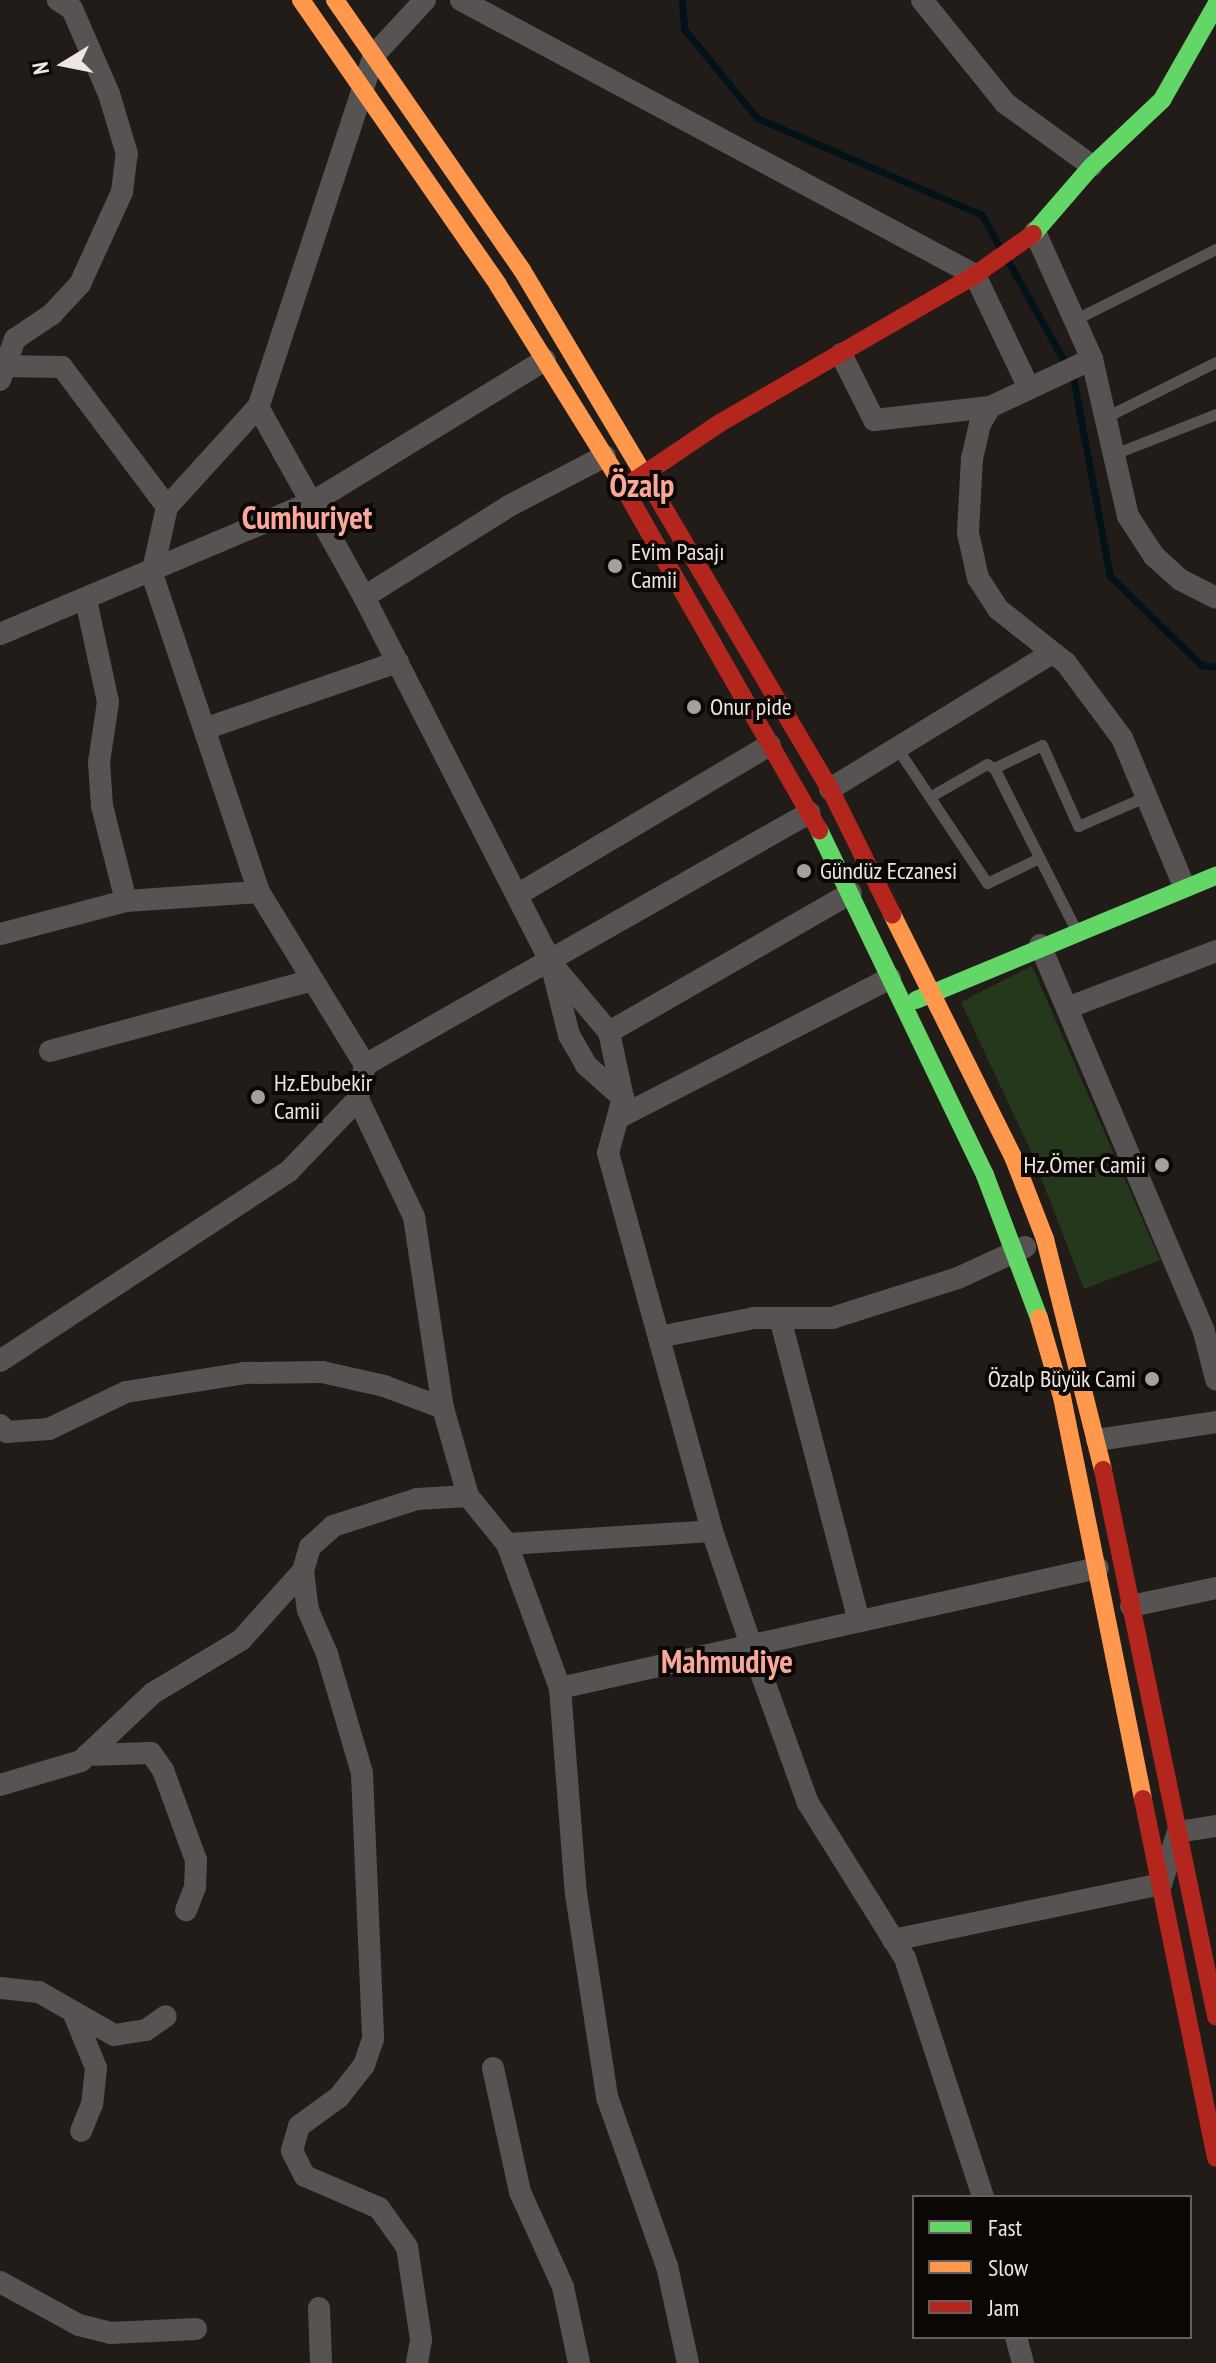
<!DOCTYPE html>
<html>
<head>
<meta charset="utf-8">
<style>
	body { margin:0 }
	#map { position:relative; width:1216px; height:2363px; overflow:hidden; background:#221c18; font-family:"PT Sans Narrow",sans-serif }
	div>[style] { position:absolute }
	.green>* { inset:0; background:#25381c }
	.stream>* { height:7px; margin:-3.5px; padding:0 3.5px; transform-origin:3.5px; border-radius:3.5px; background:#031118 }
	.lane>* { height:11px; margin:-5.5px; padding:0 5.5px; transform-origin:5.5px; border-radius:5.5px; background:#565352 }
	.street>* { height:22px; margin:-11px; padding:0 11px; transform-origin:11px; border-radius:11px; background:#565352 }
	.fast>* { height:18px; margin:-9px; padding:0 9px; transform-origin:9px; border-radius:9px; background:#63d668 }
	.slow>* { height:18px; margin:-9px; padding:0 9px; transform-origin:9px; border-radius:9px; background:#ff974d }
	.jam>* { height:18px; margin:-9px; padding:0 9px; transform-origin:9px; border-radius:9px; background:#b3261e }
	.dots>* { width:22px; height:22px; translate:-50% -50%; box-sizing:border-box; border:4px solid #0b0705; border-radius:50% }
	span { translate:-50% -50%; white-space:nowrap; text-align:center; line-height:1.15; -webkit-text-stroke:8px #0b0705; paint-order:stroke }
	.poi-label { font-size:24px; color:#eee6e1 }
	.left { translate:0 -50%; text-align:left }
	.right { translate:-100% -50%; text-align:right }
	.district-label { font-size:32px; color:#faa899; font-weight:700 }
	.legend { position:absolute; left:912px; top:2195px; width:280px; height:144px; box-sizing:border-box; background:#0b0705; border:2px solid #66605d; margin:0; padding:10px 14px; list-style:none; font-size:24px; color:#eee6e1 }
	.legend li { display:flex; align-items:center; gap:16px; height:40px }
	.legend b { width:40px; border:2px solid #66605d }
	.north { position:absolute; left:24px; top:24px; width:80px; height:80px; -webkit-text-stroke:6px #0b0705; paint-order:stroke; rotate:260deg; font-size:22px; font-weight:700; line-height:32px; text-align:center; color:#eee6e1 }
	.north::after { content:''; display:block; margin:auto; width:28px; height:36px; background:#eee6e1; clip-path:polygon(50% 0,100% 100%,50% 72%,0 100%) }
</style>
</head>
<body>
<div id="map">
	<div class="green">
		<i style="clip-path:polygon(1032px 966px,1160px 1260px,1084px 1289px,1030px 1149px,961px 1002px)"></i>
	</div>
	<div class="stream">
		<i style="left:682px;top:0;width:29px;rotate:86deg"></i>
		<i style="left:684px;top:29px;width:115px;rotate:50.6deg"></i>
		<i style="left:757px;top:118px;width:245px;rotate:23.3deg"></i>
		<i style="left:982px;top:215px;width:37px;rotate:61deg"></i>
		<i style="left:1008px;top:261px;width:133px;rotate:60.7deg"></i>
		<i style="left:1073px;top:377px;width:202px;rotate:79.5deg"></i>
		<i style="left:1110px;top:576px;width:127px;rotate:44.4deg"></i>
		<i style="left:1201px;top:665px;width:15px;rotate:8deg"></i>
	</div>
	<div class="lane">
		<i style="left:1076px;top:319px;width:157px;rotate:-26.6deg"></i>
		<i style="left:1106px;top:417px;width:123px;rotate:-26.6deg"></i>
		<i style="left:1114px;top:454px;width:110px;rotate:-21.4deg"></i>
		<i style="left:897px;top:748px;width:162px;rotate:56.3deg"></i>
		<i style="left:987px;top:883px;width:58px;rotate:-25.7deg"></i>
		<i style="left:933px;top:795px;width:62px;rotate:-29.9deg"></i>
		<i style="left:987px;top:764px;width:8px;rotate:30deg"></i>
		<i style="left:1076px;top:930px;width:182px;rotate:-116.8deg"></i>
		<i style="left:994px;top:768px;width:53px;rotate:-25.6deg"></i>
		<i style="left:1042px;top:745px;width:89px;rotate:66deg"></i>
		<i style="left:1078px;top:826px;width:75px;rotate:-23.5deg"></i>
	</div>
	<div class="street">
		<i style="left:425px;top:0;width:75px;rotate:132.8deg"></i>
		<i style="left:374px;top:55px;width:371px;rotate:108.2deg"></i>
		<i style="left:258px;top:407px;width:135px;rotate:132.3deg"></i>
		<i style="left:167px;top:507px;width:69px;rotate:102.6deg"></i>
		<i style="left:152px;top:574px;width:336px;rotate:71.4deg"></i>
		<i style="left:259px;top:892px;width:203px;rotate:58.5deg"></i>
		<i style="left:365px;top:1065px;width:35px;rotate:102deg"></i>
		<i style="left:358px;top:1099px;width:131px;rotate:64.6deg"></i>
		<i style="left:414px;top:1217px;width:193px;rotate:81.4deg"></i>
		<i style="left:443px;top:1408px;width:91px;rotate:74.1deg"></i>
		<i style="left:468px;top:1496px;width:62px;rotate:50.9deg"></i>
		<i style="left:507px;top:1544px;width:153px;rotate:69.8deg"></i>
		<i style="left:560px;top:1688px;width:207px;rotate:85.6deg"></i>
		<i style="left:576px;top:1894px;width:205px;rotate:81.3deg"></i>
		<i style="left:607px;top:2097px;width:179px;rotate:70.5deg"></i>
		<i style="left:667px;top:2266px;width:99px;rotate:77.8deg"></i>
		<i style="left:461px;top:0;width:583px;rotate:28.15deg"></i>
		<i style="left:975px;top:275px;width:123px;rotate:64.5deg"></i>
		<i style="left:922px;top:0;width:132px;rotate:51.1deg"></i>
		<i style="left:1005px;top:103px;width:107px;rotate:35.9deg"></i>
		<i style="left:1035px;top:232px;width:139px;rotate:65.8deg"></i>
		<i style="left:1092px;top:359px;width:161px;rotate:77.1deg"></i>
		<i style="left:1128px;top:516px;width:48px;rotate:57deg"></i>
		<i style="left:1154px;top:556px;width:36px;rotate:42deg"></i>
		<i style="left:1181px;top:580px;width:39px;rotate:27deg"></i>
		<i style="left:841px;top:354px;width:74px;rotate:63.4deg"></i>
		<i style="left:874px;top:420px;width:117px;rotate:-6.4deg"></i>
		<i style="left:1092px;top:359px;width:113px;rotate:154.8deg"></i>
		<i style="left:990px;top:407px;width:20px;rotate:120deg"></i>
		<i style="left:980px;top:424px;width:35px;rotate:103deg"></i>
		<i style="left:972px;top:458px;width:75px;rotate:93.1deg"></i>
		<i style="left:968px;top:533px;width:46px;rotate:77.5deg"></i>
		<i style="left:978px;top:578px;width:37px;rotate:57deg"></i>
		<i style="left:998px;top:609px;width:87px;rotate:38.5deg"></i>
		<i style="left:1066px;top:663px;width:94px;rotate:53.3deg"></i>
		<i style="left:1122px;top:738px;width:160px;rotate:67.3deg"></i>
		<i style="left:0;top:366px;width:62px;rotate:0.9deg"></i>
		<i style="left:62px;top:367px;width:175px;rotate:53.1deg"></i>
		<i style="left:0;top:380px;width:44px;rotate:-69.9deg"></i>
		<i style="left:15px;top:339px;width:45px;rotate:-34deg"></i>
		<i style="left:52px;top:314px;width:41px;rotate:-47deg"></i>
		<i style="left:80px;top:284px;width:101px;rotate:-65.5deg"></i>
		<i style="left:122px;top:192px;width:38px;rotate:-83deg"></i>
		<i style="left:127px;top:154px;width:63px;rotate:-106.7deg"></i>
		<i style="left:109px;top:94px;width:93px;rotate:-113.5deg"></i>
		<i style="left:72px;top:9px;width:17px;rotate:-147deg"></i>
		<i style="left:258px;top:407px;width:218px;rotate:60.8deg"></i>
		<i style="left:364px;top:597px;width:411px;rotate:62.9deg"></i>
		<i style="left:551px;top:963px;width:74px;rotate:76deg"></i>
		<i style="left:569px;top:1035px;width:34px;rotate:60deg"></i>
		<i style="left:586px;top:1065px;width:50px;rotate:41.7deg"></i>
		<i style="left:364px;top:597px;width:171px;rotate:-32.1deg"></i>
		<i style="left:509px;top:506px;width:108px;rotate:-27.5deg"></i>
		<i style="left:86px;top:600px;width:104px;rotate:77.8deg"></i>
		<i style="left:108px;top:702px;width:61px;rotate:98.5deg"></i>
		<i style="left:99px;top:762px;width:44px;rotate:86.1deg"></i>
		<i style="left:102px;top:806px;width:98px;rotate:75.8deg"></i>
		<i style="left:0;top:634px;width:340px;rotate:-22.9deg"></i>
		<i style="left:313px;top:502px;width:272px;rotate:-31.5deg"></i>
		<i style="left:207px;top:728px;width:202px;rotate:-19.1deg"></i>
		<i style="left:830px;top:789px;width:260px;rotate:-31.5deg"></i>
		<i style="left:517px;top:895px;width:294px;rotate:-30.7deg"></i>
		<i style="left:0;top:934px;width:130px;rotate:-14.7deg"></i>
		<i style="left:126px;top:901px;width:133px;rotate:-3.9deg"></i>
		<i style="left:1040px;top:945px;width:420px;rotate:67deg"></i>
		<i style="left:1204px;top:1332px;width:49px;rotate:75.7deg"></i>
		<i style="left:551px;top:963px;width:90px;rotate:50deg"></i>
		<i style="left:609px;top:1032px;width:67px;rotate:78deg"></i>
		<i style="left:623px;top:1098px;width:57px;rotate:105.3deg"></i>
		<i style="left:608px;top:1153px;width:392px;rotate:74.6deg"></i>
		<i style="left:712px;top:1531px;width:120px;rotate:71.1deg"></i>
		<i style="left:751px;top:1645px;width:168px;rotate:70.2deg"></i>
		<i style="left:808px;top:1803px;width:183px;rotate:58deg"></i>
		<i style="left:905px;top:1958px;width:251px;rotate:71.9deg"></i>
		<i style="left:1067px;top:1008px;width:160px;rotate:-20.9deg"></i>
		<i style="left:609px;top:1032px;width:279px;rotate:-29.9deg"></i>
		<i style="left:50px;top:1051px;width:272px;rotate:-15.1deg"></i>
		<i style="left:365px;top:1065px;width:511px;rotate:-29.58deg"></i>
		<i style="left:618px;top:1118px;width:306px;rotate:-27.2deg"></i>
		<i style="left:780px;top:1318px;width:313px;rotate:75.4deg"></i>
		<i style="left:659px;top:1337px;width:97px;rotate:-11.3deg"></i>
		<i style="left:754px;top:1318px;width:78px"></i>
		<i style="left:832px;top:1318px;width:132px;rotate:-17.6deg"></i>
		<i style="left:958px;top:1278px;width:74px;rotate:-24.8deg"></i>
		<i style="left:0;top:1361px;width:346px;rotate:-33.3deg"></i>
		<i style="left:289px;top:1171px;width:100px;rotate:-46.2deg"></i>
		<i style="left:0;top:1425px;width:10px;rotate:45deg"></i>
		<i style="left:7px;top:1432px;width:42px;rotate:-4.1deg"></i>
		<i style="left:49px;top:1429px;width:85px;rotate:-25.7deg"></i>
		<i style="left:126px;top:1392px;width:120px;rotate:-9.1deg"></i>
		<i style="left:244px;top:1373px;width:78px;rotate:-0.7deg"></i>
		<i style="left:322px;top:1372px;width:64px;rotate:12.7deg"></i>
		<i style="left:384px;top:1386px;width:63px;rotate:20.4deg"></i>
		<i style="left:1097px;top:1440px;width:120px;rotate:-8.6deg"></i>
		<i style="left:507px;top:1544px;width:205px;rotate:-3.6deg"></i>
		<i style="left:303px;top:1571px;width:39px;rotate:83deg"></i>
		<i style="left:308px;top:1610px;width:48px;rotate:66.6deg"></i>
		<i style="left:327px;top:1654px;width:124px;rotate:73.6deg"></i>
		<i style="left:362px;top:1773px;width:266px;rotate:87.6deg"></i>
		<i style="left:373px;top:2039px;width:28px;rotate:109deg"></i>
		<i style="left:364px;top:2065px;width:41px;rotate:128deg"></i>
		<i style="left:339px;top:2097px;width:49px;rotate:144.1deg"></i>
		<i style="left:299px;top:2126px;width:26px;rotate:106deg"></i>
		<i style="left:292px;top:2151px;width:28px;rotate:63deg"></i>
		<i style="left:305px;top:2176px;width:81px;rotate:23.4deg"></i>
		<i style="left:379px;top:2208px;width:48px;rotate:54.3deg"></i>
		<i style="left:407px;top:2247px;width:94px;rotate:81.4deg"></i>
		<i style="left:421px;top:2340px;width:23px;rotate:100deg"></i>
		<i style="left:1131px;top:1606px;width:87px;rotate:-12deg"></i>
		<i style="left:560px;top:1688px;width:551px;rotate:-12.57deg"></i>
		<i style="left:87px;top:1755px;width:64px;rotate:-1.8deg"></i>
		<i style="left:151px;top:1753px;width:21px;rotate:55deg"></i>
		<i style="left:163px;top:1770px;width:96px;rotate:69.9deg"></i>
		<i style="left:196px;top:1860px;width:27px;rotate:92deg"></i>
		<i style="left:195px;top:1887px;width:25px;rotate:111deg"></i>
		<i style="left:0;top:1785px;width:84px;rotate:-16.5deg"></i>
		<i style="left:81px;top:1761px;width:99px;rotate:-43.4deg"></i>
		<i style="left:153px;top:1693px;width:103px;rotate:-31.1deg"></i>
		<i style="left:241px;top:1640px;width:93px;rotate:-48.1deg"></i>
		<i style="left:303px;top:1571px;width:25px;rotate:-74deg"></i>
		<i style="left:310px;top:1547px;width:31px;rotate:-42deg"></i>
		<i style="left:333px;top:1526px;width:88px;rotate:-17.8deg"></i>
		<i style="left:417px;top:1499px;width:51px;rotate:-3.4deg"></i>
		<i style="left:893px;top:1940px;width:274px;rotate:-11.8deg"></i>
		<i style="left:1161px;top:1884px;width:55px;rotate:-71.9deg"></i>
		<i style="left:1178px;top:1832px;width:38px;rotate:-9deg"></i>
		<i style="left:0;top:1988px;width:39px;rotate:6deg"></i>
		<i style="left:39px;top:1992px;width:86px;rotate:29.8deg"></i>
		<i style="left:114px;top:2035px;width:32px;rotate:-9deg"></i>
		<i style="left:146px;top:2030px;width:24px;rotate:-35deg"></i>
		<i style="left:74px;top:2014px;width:58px;rotate:67.8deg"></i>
		<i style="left:96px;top:2068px;width:36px;rotate:96deg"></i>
		<i style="left:92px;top:2104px;width:29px;rotate:112deg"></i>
		<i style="left:493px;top:2068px;width:127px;rotate:77.7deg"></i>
		<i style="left:520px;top:2192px;width:104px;rotate:65.6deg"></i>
		<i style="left:563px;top:2287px;width:78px;rotate:78.1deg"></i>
		<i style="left:0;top:2282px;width:90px;rotate:28.6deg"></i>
		<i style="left:79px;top:2325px;width:32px;rotate:14deg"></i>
		<i style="left:110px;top:2333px;width:86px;rotate:-2.7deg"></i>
		<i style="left:319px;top:2308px;width:55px;rotate:87.9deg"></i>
		<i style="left:1016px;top:2337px;width:27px;rotate:75deg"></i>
	</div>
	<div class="fast">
		<i style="left:1033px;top:234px;width:90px;rotate:-49.1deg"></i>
		<i style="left:1092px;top:166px;width:96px;rotate:-43.3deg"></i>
		<i style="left:1162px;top:100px;width:109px;rotate:-60.4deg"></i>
		<i style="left:819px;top:830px;width:383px;rotate:64.3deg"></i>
		<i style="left:985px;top:1175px;width:153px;rotate:69.3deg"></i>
		<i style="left:916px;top:1000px;width:325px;rotate:-22.5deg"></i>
	</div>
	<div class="slow">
		<i style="left:301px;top:0;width:346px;rotate:55.3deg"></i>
		<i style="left:498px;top:285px;width:225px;rotate:58.1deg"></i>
		<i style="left:335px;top:0;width:328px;rotate:55.3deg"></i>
		<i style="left:522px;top:270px;width:262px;rotate:59.2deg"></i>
		<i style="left:892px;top:914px;width:274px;rotate:63.5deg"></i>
		<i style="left:1014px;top:1159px;width:86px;rotate:68.8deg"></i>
		<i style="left:1045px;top:1239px;width:238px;rotate:75.9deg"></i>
		<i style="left:1039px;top:1318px;width:82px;rotate:73.8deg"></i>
		<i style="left:1062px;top:1397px;width:410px;rotate:78.6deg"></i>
	</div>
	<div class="jam">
		<i style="left:617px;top:476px;width:408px;rotate:60.3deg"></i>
		<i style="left:628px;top:485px;width:111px;rotate:-34deg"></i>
		<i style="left:720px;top:423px;width:295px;rotate:-30.1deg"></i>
		<i style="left:975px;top:275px;width:71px;rotate:-35.3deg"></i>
		<i style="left:656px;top:495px;width:342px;rotate:59.4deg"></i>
		<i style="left:830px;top:789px;width:140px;rotate:63.6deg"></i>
		<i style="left:1103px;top:1470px;width:558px;rotate:78.31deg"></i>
		<i style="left:1143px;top:1799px;width:366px;rotate:78.5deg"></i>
	</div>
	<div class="dots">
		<i style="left:615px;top:566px;background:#a79f9b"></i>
		<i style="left:694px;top:707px;background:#a79f9b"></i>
		<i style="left:804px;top:871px;background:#a79f9b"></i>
		<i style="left:258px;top:1097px;background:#a79f9b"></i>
		<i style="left:1162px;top:1165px;background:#a79f9b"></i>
		<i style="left:1152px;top:1379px;background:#a79f9b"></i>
	</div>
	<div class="poi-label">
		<span class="left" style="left:631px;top:566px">Evim Pasajı<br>Camii</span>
		<span class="left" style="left:710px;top:707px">Onur pide</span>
		<span class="left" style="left:820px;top:871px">Gündüz Eczanesi</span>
		<span class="left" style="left:274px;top:1097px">Hz.Ebubekir<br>Camii</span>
		<span class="right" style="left:1146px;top:1165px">Hz.Ömer Camii</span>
		<span class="right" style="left:1136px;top:1379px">Özalp Büyük Cami</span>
	</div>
	<div class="district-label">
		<span style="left:642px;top:485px">Özalp</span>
		<span style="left:307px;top:517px">Cumhuriyet</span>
		<span style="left:727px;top:1661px">Mahmudiye</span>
	</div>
	<ul class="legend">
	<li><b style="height:10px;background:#63d668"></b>Fast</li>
	<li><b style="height:10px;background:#ff974d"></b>Slow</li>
	<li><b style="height:10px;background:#b3261e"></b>Jam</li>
	</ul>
	<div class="north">N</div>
</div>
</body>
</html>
